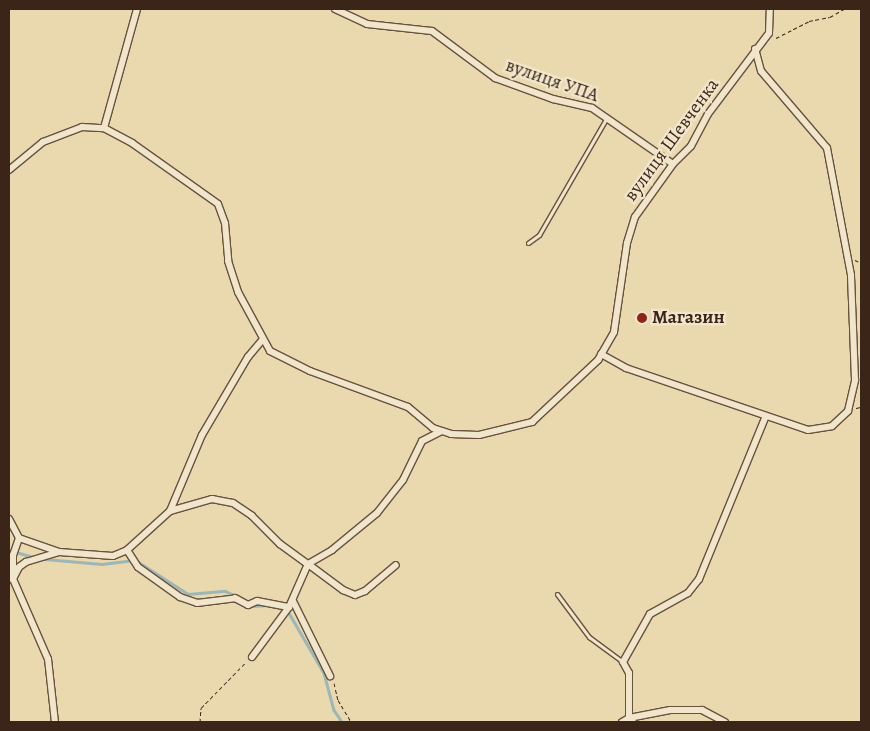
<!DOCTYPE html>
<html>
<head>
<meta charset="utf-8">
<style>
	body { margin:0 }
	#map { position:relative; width:870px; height:731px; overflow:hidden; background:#ead8af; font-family:Alegreya,serif }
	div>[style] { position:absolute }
	.stream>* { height:2.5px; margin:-1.25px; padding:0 1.25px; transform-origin:1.25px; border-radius:1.25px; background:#9db7b6 }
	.path>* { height:1px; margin-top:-0.5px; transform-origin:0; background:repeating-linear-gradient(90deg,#3b2519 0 4px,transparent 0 6.5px) }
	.roads { filter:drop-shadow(1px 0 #67523e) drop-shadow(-1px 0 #67523e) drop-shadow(0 1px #67523e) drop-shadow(0 -1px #67523e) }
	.service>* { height:3px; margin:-1.5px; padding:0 1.5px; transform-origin:1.5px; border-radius:1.5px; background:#f1e6cb }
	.minor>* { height:6px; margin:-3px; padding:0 3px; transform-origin:3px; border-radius:3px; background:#f1e6cb }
	.dots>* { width:14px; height:14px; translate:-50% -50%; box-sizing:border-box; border:2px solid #f1e6cb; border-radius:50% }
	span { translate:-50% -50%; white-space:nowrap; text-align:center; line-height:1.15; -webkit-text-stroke:4.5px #f1e6cb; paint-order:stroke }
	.street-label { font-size:19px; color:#3b2519 }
	.poi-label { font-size:19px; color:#3b2519; font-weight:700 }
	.left { translate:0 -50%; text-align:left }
	.frame { position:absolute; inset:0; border:10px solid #3b2519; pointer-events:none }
</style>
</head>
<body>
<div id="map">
	<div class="stream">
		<i style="left:9px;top:550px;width:26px;rotate:16deg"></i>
		<i style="left:45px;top:559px;width:57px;rotate:5deg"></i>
		<i style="left:102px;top:564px;width:26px;rotate:-7deg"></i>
		<i style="left:137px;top:561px;width:61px;rotate:32.9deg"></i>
		<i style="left:188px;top:594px;width:37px;rotate:-5deg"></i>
		<i style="left:225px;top:591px;width:12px;rotate:24deg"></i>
		<i style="left:253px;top:606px;width:14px;rotate:-4deg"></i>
		<i style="left:289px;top:613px;width:69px;rotate:59.7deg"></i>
		<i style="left:324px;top:673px;width:38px;rotate:75deg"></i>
		<i style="left:334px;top:710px;width:14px;rotate:56deg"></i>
	</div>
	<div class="path">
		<i style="left:776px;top:38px;width:37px;rotate:-27deg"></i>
		<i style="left:809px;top:21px;width:21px;rotate:-11deg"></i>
		<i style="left:830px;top:17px;width:16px;rotate:-30deg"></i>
		<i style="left:855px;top:260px;width:7px;rotate:27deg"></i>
		<i style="left:856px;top:408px;width:5px;rotate:-11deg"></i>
		<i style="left:334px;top:683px;width:17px;rotate:77deg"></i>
		<i style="left:338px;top:700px;width:26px;rotate:59deg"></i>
		<i style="left:200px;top:722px;width:14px;rotate:-86deg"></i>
		<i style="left:201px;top:708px;width:64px;rotate:-45.6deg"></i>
	</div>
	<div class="roads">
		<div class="service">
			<i style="left:528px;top:243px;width:14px;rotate:-36deg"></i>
			<i style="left:539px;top:235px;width:134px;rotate:-60deg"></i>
			<i style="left:557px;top:594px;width:54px;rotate:53.3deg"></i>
			<i style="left:589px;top:637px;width:42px;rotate:36.3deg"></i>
		</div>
		<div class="minor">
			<i style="left:335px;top:9px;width:35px;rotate:25deg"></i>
			<i style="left:367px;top:24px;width:65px;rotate:6.1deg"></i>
			<i style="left:432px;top:31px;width:79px;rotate:36.7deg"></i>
			<i style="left:495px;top:78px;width:62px;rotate:19.9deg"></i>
			<i style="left:553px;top:99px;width:40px;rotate:13deg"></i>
			<i style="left:592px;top:108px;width:98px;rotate:34.7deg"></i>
			<i style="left:104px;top:128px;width:32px;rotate:28deg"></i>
			<i style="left:132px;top:143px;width:105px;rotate:35.3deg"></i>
			<i style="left:218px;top:204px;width:20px;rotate:70deg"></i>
			<i style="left:225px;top:223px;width:38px;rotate:85deg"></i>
			<i style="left:228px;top:261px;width:33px;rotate:72deg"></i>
			<i style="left:238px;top:292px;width:67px;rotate:61.5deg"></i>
			<i style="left:270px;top:351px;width:45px;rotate:26.6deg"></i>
			<i style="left:310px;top:371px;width:104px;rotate:20.2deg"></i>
			<i style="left:408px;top:407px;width:33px;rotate:40deg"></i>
			<i style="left:433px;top:428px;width:19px;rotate:18deg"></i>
			<i style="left:451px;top:434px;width:28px;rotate:2deg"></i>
			<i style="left:479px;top:435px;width:55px;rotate:-13.8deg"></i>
			<i style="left:532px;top:422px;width:91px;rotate:-43.2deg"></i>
			<i style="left:598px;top:360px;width:32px;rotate:-60deg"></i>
			<i style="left:614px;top:332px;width:90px;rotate:-81.7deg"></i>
			<i style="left:627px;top:243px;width:27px;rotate:-73deg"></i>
			<i style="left:635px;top:217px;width:65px;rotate:-54.4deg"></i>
			<i style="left:673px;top:164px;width:25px;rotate:-45deg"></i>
			<i style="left:691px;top:146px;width:36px;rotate:-62deg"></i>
			<i style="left:708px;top:114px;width:101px;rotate:-53deg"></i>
			<i style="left:769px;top:33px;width:24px;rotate:-88deg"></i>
			<i style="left:9px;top:170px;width:44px;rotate:-39.5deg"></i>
			<i style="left:43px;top:142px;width:42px;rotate:-21deg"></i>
			<i style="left:82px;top:127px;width:22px;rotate:3deg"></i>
			<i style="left:104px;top:128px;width:123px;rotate:-74.5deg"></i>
			<i style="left:601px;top:354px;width:29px;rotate:29deg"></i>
			<i style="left:626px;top:368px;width:192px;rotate:18.8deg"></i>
			<i style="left:808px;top:430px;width:24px;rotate:-9deg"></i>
			<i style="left:832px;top:426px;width:22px;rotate:-43deg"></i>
			<i style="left:848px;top:411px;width:32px;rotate:-77deg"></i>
			<i style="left:855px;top:380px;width:105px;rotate:-92.2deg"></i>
			<i style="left:851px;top:275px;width:129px;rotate:-100.7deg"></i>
			<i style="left:827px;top:148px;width:101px;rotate:-130.6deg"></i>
			<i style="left:761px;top:71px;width:23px;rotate:-105deg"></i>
			<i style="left:170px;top:511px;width:82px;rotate:-67.2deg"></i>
			<i style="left:202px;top:435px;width:91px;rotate:-59.5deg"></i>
			<i style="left:248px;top:357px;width:23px;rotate:-50deg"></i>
			<i style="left:9px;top:519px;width:21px;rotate:62deg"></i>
			<i style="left:19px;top:538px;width:18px;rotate:109deg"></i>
			<i style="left:13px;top:555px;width:22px;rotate:90deg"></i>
			<i style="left:19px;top:538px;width:42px;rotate:19.3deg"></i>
			<i style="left:127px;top:550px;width:20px;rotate:57deg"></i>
			<i style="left:138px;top:567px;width:52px;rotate:35.5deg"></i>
			<i style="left:180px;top:597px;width:18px;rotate:19deg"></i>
			<i style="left:197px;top:603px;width:38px;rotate:-7deg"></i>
			<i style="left:235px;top:598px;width:15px;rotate:28deg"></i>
			<i style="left:248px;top:605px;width:10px;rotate:-24deg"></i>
			<i style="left:257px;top:601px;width:33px;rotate:11deg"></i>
			<i style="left:289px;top:607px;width:47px;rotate:-66.2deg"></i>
			<i style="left:308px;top:564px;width:44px;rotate:36.6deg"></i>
			<i style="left:343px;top:590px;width:13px;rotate:23deg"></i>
			<i style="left:355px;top:595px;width:11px;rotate:-22deg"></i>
			<i style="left:365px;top:591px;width:40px;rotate:-40deg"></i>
			<i style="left:9px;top:578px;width:4px;rotate:14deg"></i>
			<i style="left:13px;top:579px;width:87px;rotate:66.4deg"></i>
			<i style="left:48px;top:659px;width:63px;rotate:83.7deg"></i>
			<i style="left:13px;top:579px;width:13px;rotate:-63deg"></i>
			<i style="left:19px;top:567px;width:9px;rotate:-36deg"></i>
			<i style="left:26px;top:562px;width:34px;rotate:-17deg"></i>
			<i style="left:59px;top:552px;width:54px;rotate:4.2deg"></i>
			<i style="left:113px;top:556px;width:15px;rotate:-23deg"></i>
			<i style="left:127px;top:550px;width:58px;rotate:-42.2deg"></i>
			<i style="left:170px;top:511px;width:44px;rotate:-15.9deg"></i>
			<i style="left:212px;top:499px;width:21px;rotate:11deg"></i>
			<i style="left:233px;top:503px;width:23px;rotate:34deg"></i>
			<i style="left:252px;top:516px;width:40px;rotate:45deg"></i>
			<i style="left:280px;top:544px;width:34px;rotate:36deg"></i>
			<i style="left:308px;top:564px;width:28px;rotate:-30deg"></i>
			<i style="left:332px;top:550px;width:58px;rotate:-39.4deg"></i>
			<i style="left:377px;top:513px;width:42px;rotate:-51.8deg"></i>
			<i style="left:403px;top:480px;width:43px;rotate:-64deg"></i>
			<i style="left:422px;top:441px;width:22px;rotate:-27deg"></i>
			<i style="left:293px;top:601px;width:84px;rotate:63.7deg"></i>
			<i style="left:252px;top:657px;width:62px;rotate:-53.5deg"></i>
			<i style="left:622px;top:722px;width:8px;rotate:-30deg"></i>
			<i style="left:629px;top:718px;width:42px;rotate:-11deg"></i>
			<i style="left:670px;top:710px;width:32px"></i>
			<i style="left:702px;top:710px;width:26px;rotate:28deg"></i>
			<i style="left:633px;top:722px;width:6px;rotate:-135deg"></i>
			<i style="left:629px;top:718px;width:45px;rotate:-90deg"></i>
			<i style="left:629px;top:673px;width:13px;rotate:-119deg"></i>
			<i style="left:623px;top:662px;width:55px;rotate:-60.6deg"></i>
			<i style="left:650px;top:614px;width:43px;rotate:-28.9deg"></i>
			<i style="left:688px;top:593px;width:18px;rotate:-52deg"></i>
			<i style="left:699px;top:579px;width:176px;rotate:-67.7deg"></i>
		</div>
	</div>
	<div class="dots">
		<i style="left:642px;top:318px;background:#8f2418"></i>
	</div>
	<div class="street-label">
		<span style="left:552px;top:81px;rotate:19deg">вулиця УПА</span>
		<span style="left:672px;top:140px;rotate:-54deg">вулиця Шевченка</span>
	</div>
	<div class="poi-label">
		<span class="left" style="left:652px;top:318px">Магазин</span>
	</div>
	<div class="frame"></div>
</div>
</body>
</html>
